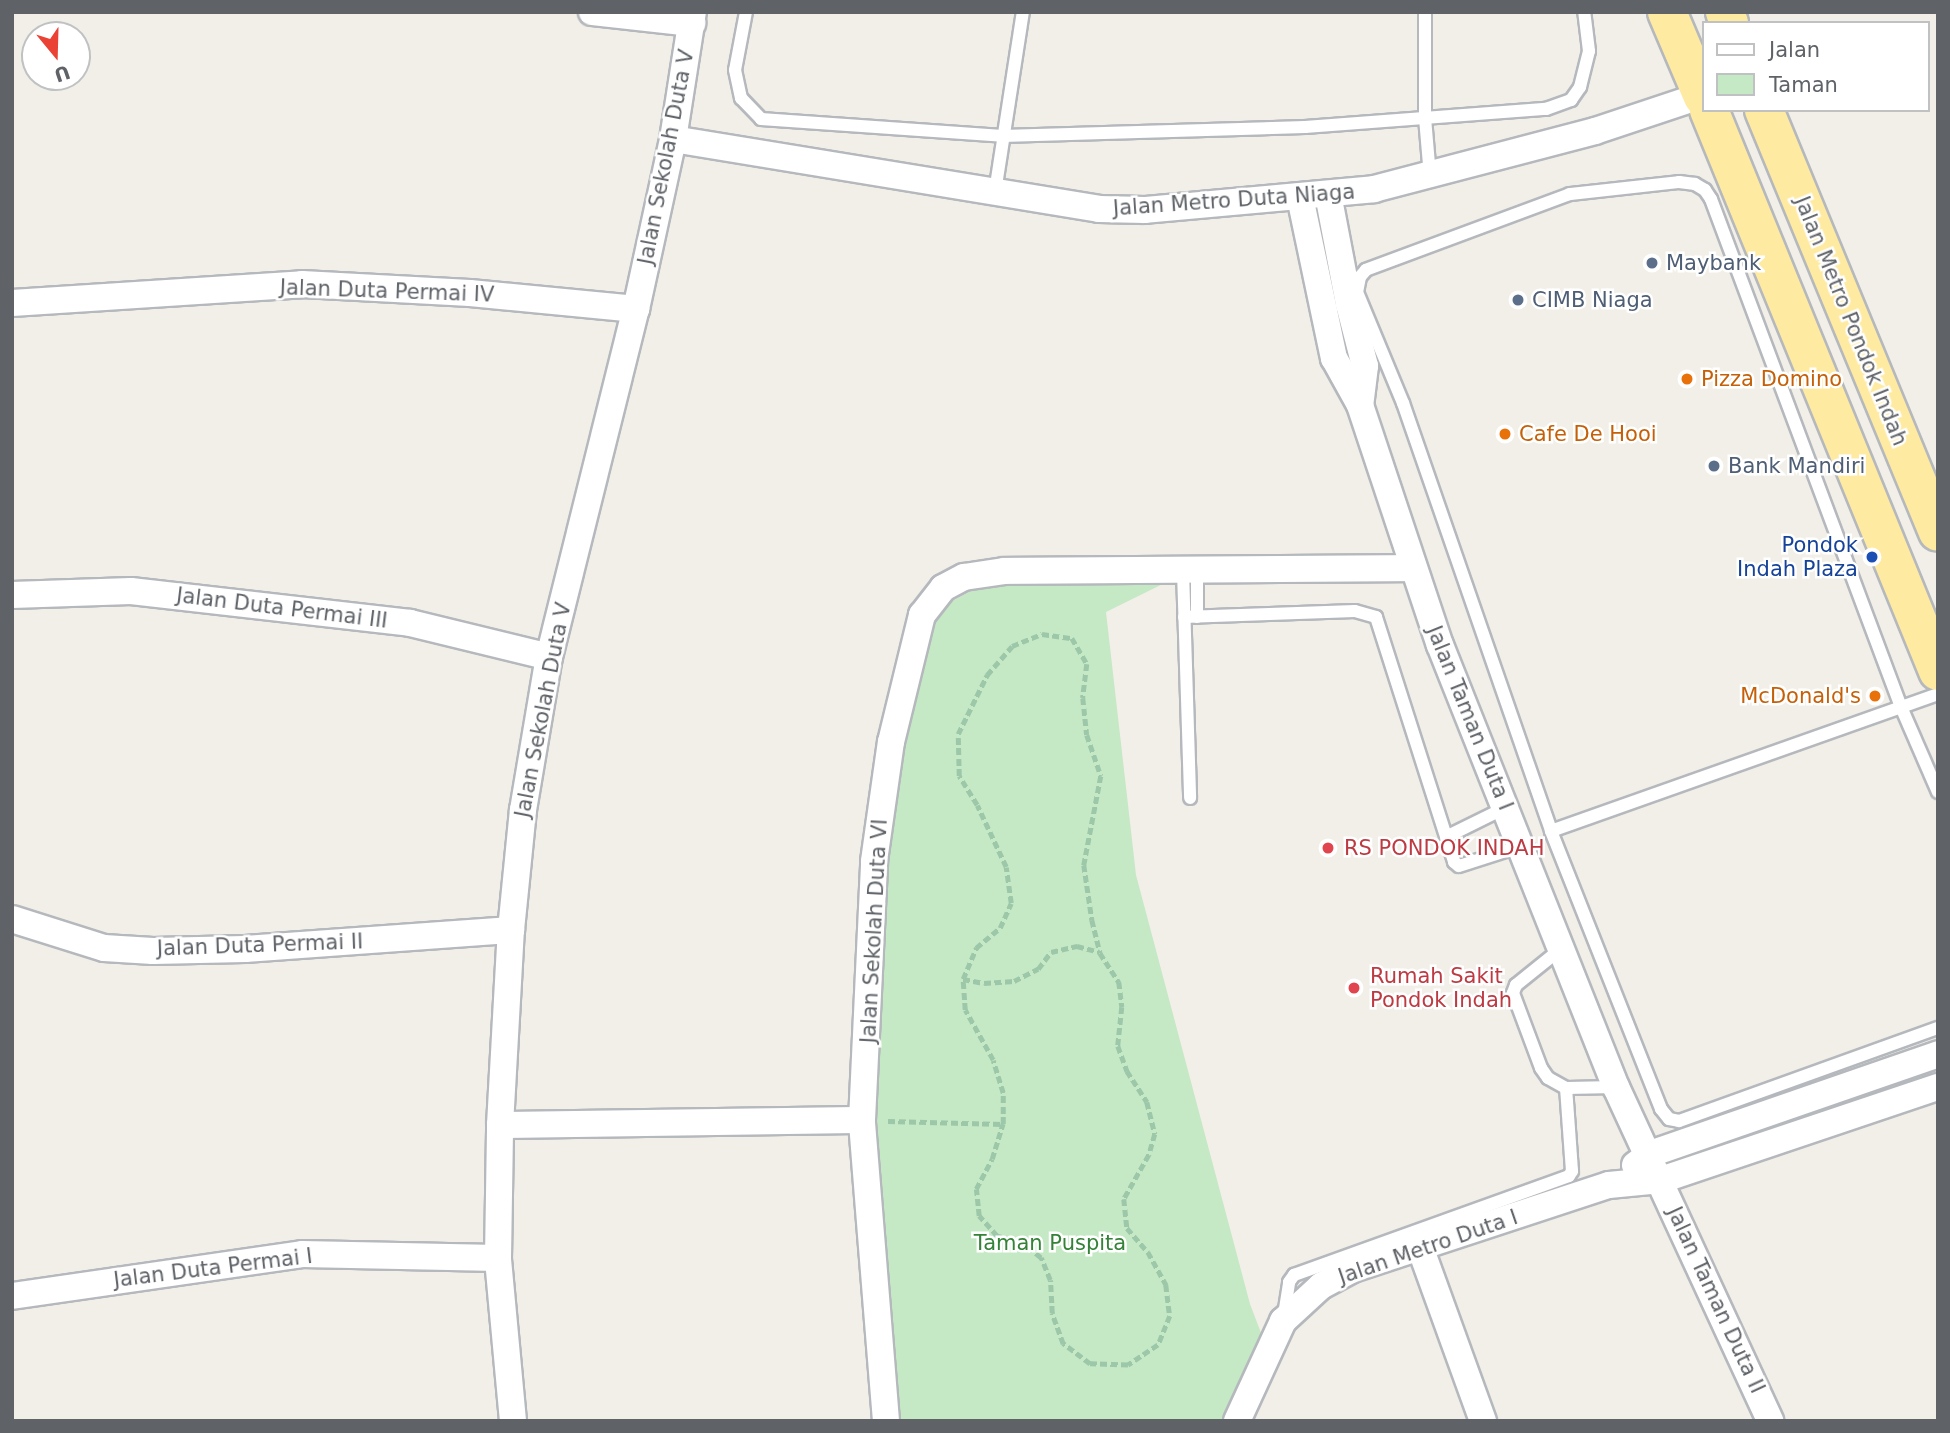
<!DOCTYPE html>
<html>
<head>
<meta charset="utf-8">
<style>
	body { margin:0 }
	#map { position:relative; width:1950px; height:1433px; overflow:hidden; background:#f1efe8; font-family:"DejaVu Sans",sans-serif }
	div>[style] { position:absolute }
	.green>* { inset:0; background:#c5e8c5 }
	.path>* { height:4.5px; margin-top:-2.25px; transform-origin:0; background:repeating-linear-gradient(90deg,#9cc7a9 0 7px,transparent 0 10.5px) }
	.roads { filter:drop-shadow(2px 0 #b5b8bc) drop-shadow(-2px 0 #b5b8bc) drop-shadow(0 2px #b5b8bc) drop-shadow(0 -2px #b5b8bc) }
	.service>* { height:12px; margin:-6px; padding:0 6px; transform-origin:6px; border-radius:6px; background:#fff }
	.minor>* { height:26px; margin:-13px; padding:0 13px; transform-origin:13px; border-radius:13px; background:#fff }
	.trunk>* { height:38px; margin:-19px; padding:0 19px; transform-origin:19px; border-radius:19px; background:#feeaa1 }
	.dots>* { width:19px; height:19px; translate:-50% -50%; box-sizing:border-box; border:4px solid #fff; border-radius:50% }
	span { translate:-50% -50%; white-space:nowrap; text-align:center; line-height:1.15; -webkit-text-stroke:5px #fff; paint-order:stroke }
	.street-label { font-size:21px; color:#5f6368 }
	.service-label { font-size:21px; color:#4e5e75 }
	.left { translate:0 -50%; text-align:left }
	.food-label { font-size:21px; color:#c56008 }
	.right { translate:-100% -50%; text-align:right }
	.transit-label { font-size:21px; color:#164399 }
	.health-label { font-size:21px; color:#be3a42 }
	.park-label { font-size:21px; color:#348238 }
	.frame { position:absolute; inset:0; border:14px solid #5f6368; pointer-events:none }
	.legend { position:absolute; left:1702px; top:21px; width:228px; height:91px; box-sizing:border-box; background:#fff; border:2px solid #bfc1c3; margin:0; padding:9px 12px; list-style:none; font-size:21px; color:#5f6368 }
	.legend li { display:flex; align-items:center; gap:14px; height:35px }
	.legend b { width:35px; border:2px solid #bfc1c3 }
	.north { position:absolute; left:21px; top:21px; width:70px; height:70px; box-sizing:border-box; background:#fff; border:2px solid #bfc1c3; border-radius:50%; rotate:161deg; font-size:19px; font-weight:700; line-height:28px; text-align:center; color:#5f6368 }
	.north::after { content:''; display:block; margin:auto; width:24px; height:32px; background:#ea4335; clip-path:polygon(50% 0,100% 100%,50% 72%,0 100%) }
</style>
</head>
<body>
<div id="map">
	<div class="green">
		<i style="clip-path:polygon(1004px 573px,1183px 574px,1106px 612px,1136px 875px,1250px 1304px,1269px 1354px,1243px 1421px,883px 1421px,865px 1132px,877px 861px,923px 617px)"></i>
	</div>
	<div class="path">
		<i style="left:1042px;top:634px;width:30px;rotate:8deg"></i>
		<i style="left:1072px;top:638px;width:30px;rotate:60deg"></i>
		<i style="left:1087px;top:664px;width:34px;rotate:97deg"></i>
		<i style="left:1083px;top:698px;width:37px;rotate:84deg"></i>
		<i style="left:1087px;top:735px;width:43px;rotate:71.1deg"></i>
		<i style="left:1101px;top:776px;width:91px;rotate:100.8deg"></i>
		<i style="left:1084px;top:865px;width:56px;rotate:81.7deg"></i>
		<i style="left:1092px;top:920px;width:34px;rotate:76deg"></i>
		<i style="left:1100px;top:953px;width:35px;rotate:57deg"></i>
		<i style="left:1119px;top:982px;width:25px;rotate:83deg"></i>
		<i style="left:1122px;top:1007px;width:39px;rotate:96deg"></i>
		<i style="left:1118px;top:1046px;width:27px;rotate:70deg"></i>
		<i style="left:1127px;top:1071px;width:37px;rotate:57deg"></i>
		<i style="left:1147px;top:1102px;width:33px;rotate:76deg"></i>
		<i style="left:1155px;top:1134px;width:22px;rotate:106deg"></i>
		<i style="left:1149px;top:1155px;width:51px;rotate:119.6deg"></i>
		<i style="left:1124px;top:1199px;width:29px;rotate:84deg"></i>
		<i style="left:1127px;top:1228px;width:32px;rotate:49deg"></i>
		<i style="left:1148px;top:1252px;width:38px;rotate:61deg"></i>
		<i style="left:1166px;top:1285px;width:31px;rotate:83deg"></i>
		<i style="left:1170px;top:1316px;width:31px;rotate:112deg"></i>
		<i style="left:1158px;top:1345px;width:36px;rotate:146deg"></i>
		<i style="left:1128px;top:1365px;width:38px;rotate:-178deg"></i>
		<i style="left:1090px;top:1364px;width:34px;rotate:-143deg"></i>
		<i style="left:1063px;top:1344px;width:33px;rotate:-110deg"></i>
		<i style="left:1052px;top:1313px;width:33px;rotate:-93deg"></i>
		<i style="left:1050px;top:1280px;width:24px;rotate:-112deg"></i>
		<i style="left:1041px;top:1258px;width:25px;rotate:-140deg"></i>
		<i style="left:1022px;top:1242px;width:26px;rotate:-167deg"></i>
		<i style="left:997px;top:1236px;width:27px;rotate:-132deg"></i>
		<i style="left:979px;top:1216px;width:27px;rotate:-96deg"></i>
		<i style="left:976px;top:1189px;width:34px;rotate:-62deg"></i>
		<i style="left:992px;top:1159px;width:37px;rotate:-73deg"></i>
		<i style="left:1003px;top:1124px;width:31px;rotate:-90deg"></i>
		<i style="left:1003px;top:1093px;width:34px;rotate:-107deg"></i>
		<i style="left:993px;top:1060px;width:57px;rotate:-119.2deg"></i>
		<i style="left:965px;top:1010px;width:31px;rotate:-94deg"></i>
		<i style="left:963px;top:979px;width:34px;rotate:-67deg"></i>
		<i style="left:976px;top:948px;width:31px;rotate:-40deg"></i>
		<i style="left:1000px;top:928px;width:27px;rotate:-66deg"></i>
		<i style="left:1011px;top:903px;width:36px;rotate:-98deg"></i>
		<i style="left:1006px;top:867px;width:68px;rotate:-115.1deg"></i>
		<i style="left:977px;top:805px;width:34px;rotate:-122deg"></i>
		<i style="left:959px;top:776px;width:42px;rotate:-91.4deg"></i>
		<i style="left:958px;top:734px;width:66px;rotate:-63.8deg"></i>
		<i style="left:987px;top:675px;width:38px;rotate:-49deg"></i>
		<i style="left:1012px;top:646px;width:32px;rotate:-22deg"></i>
		<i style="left:963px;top:979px;width:21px;rotate:11deg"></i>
		<i style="left:984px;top:983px;width:30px;rotate:-4deg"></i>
		<i style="left:1014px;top:981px;width:27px;rotate:-27deg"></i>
		<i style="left:1038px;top:969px;width:21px;rotate:-53deg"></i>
		<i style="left:1051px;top:952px;width:27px;rotate:-13deg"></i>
		<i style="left:1077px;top:946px;width:23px;rotate:15deg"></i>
		<i style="left:888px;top:1121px;width:115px;rotate:1.5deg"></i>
	</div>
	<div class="roads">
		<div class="service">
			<i style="left:746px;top:12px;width:59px;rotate:100.7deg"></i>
			<i style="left:735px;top:70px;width:29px;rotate:78deg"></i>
			<i style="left:741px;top:98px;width:29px;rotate:46deg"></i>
			<i style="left:761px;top:119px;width:242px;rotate:4deg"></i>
			<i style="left:1002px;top:136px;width:303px;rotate:-1.7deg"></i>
			<i style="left:1305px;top:127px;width:242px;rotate:-4.3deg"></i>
			<i style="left:1546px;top:109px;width:27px;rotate:-20deg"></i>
			<i style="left:1571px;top:100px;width:16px;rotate:-55deg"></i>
			<i style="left:1580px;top:87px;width:37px;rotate:-76deg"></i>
			<i style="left:1589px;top:51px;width:39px;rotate:-97deg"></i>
			<i style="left:1425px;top:12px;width:106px;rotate:90deg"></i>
			<i style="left:1425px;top:118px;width:58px;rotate:85.1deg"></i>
			<i style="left:995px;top:192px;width:182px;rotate:-81.2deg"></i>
			<i style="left:1183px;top:571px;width:227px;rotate:88.2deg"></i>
			<i style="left:1197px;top:571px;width:46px;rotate:90deg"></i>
			<i style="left:1184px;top:617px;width:171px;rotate:-2deg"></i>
			<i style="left:1355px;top:611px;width:22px;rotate:16deg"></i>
			<i style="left:1376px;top:617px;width:257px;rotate:72.3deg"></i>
			<i style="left:1454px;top:862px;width:6px;rotate:39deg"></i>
			<i style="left:1459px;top:866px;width:65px;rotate:-17.9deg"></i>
			<i style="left:1938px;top:792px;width:93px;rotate:-113.5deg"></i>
			<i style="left:1901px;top:707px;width:542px;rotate:-110.51deg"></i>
			<i style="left:1711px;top:199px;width:11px;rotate:-124deg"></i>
			<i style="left:1705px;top:190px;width:12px;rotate:-149deg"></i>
			<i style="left:1695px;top:184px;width:16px;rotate:-173deg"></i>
			<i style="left:1679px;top:182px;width:110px;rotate:173.7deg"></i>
			<i style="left:1570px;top:194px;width:218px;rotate:159.6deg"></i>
			<i style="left:1366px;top:270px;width:9px;rotate:131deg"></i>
			<i style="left:1360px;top:277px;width:15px;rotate:101deg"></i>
			<i style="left:1357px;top:292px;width:120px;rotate:67.5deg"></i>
			<i style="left:1403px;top:403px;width:453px;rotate:70.9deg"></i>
			<i style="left:1551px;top:831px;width:299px;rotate:68.4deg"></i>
			<i style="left:1661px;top:1109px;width:13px;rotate:51deg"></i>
			<i style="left:1669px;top:1119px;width:10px;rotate:11deg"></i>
			<i style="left:1679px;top:1121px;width:275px;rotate:-19.8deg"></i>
			<i style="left:1551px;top:831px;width:411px;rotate:-19.5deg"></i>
			<i style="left:1446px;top:837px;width:68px;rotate:-26.2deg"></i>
			<i style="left:1562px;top:948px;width:59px;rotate:141.2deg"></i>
			<i style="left:1516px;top:985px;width:9px;rotate:111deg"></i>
			<i style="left:1513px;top:993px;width:80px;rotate:69.5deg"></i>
			<i style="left:1541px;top:1068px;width:12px;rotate:55deg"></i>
			<i style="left:1548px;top:1078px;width:21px;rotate:29deg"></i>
			<i style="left:1566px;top:1088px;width:50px;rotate:-1.1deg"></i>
			<i style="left:1284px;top:1315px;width:33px;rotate:-81deg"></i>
			<i style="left:1289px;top:1282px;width:9px;rotate:-54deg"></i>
			<i style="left:1294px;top:1275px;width:292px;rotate:-19.8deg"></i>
			<i style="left:1569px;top:1176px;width:6px;rotate:-59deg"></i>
			<i style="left:1572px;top:1171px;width:83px;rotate:-94.1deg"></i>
		</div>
		<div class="minor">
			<i style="left:592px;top:12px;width:101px;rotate:6.3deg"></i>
			<i style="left:673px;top:139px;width:432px;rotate:9.3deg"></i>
			<i style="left:1099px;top:209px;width:46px;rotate:1.2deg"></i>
			<i style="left:1145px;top:210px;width:230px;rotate:-5.2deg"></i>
			<i style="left:1374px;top:189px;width:228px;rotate:-14.7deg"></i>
			<i style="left:1595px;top:131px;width:114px;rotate:-18.4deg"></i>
			<i style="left:1328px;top:194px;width:112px;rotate:79.2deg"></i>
			<i style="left:1349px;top:304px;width:64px;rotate:75.5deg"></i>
			<i style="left:1365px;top:366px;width:39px;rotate:97deg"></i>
			<i style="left:1300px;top:197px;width:165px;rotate:78.1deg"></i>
			<i style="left:1334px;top:358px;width:54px;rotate:61deg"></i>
			<i style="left:1360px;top:405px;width:253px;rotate:71.6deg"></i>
			<i style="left:1440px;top:645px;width:476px;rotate:68.3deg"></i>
			<i style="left:1616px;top:1087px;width:368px;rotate:65.2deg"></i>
			<i style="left:12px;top:303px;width:291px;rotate:-3.7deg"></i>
			<i style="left:302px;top:284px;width:168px;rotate:3.1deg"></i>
			<i style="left:470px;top:293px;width:167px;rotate:5.5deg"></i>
			<i style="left:12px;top:595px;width:119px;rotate:-1.9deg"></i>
			<i style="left:131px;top:591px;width:281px;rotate:6.5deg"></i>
			<i style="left:410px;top:623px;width:143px;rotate:13.7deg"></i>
			<i style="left:12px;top:919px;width:96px;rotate:17.5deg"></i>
			<i style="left:104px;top:948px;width:49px;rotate:3.5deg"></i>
			<i style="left:153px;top:951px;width:92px;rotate:-1.2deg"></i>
			<i style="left:245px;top:949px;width:267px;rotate:-4.1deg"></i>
			<i style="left:500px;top:1125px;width:362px;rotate:-0.8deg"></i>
			<i style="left:1635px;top:1165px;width:19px;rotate:-36deg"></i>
			<i style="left:1650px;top:1154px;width:305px;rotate:-19.1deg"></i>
			<i style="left:1420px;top:1247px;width:185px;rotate:70.1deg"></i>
			<i style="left:12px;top:1296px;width:293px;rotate:-8.2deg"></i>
			<i style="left:302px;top:1254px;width:196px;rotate:1.2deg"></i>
			<i style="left:513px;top:1421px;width:164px;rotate:-95.3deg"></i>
			<i style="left:498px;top:1258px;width:133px;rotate:-89.1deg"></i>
			<i style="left:500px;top:1125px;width:195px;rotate:-86.8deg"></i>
			<i style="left:511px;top:930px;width:121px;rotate:-84.3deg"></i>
			<i style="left:523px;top:810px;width:155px;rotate:-80.4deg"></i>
			<i style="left:549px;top:657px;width:359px;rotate:-76deg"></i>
			<i style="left:636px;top:309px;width:174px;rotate:-77.7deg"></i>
			<i style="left:673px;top:139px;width:129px;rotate:-81.1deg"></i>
			<i style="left:886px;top:1421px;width:302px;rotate:-94.6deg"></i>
			<i style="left:862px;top:1120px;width:259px;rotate:-87.3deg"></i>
			<i style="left:874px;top:861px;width:120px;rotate:-81.9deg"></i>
			<i style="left:891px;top:742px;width:131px;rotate:-76.3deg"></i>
			<i style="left:922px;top:615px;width:34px;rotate:-52deg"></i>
			<i style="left:943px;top:588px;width:24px;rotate:-28deg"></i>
			<i style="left:964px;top:577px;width:40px;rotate:-8.5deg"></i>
			<i style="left:1004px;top:571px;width:408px;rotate:-0.4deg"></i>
			<i style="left:1237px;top:1421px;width:110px;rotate:-65.3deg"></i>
			<i style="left:1283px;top:1321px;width:52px;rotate:-42.6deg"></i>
			<i style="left:1321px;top:1286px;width:36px;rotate:-28deg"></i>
			<i style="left:1353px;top:1269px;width:269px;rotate:-18.2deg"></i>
			<i style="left:1609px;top:1185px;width:52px;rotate:-5.5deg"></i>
			<i style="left:1661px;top:1180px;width:292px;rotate:-18.6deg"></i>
		</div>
		<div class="trunk">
			<i style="left:1667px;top:12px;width:92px;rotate:67deg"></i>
			<i style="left:1725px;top:12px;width:12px;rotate:70deg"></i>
			<i style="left:1709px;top:110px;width:606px;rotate:67.79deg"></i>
			<i style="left:1764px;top:110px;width:456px;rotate:67.6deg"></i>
		</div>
	</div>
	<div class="dots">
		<i style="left:1652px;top:263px;background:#5c6f8a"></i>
		<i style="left:1518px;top:300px;background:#5c6f8a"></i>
		<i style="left:1687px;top:379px;background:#e8710a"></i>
		<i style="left:1505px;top:434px;background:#e8710a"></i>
		<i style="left:1714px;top:466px;background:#5c6f8a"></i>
		<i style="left:1872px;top:557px;background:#1a4fb4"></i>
		<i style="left:1875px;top:696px;background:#e8710a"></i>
		<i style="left:1328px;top:848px;background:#e0444e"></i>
		<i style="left:1354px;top:988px;background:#e0444e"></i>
	</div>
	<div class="street-label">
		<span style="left:666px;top:157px;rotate:-79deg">Jalan Sekolah Duta V</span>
		<span style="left:1234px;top:200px;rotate:-4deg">Jalan Metro Duta Niaga</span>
		<span style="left:387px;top:291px;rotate:2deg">Jalan Duta Permai IV</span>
		<span style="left:1851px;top:321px;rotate:68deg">Jalan Metro Pondok Indah</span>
		<span style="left:282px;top:608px;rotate:7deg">Jalan Duta Permai III</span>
		<span style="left:543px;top:710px;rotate:-79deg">Jalan Sekolah Duta V</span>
		<span style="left:1470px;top:718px;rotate:68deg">Jalan Taman Duta I</span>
		<span style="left:874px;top:931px;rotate:-87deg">Jalan Sekolah Duta VI</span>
		<span style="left:260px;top:945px;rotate:-2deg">Jalan Duta Permai II</span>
		<span style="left:1428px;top:1247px;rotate:-19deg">Jalan Metro Duta I</span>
		<span style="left:213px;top:1268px;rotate:-7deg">Jalan Duta Permai I</span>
		<span style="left:1716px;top:1300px;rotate:65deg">Jalan Taman Duta II</span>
	</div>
	<div class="service-label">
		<span class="left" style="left:1666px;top:263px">Maybank</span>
		<span class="left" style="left:1532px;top:300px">CIMB Niaga</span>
		<span class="left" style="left:1728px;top:466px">Bank Mandiri</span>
	</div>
	<div class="food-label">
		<span class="left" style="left:1701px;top:379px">Pizza Domino</span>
		<span class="left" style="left:1519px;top:434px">Cafe De Hooi</span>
		<span class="right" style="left:1861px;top:696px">McDonald's</span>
	</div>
	<div class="transit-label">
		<span class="right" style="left:1858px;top:557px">Pondok<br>Indah Plaza</span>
	</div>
	<div class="health-label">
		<span class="left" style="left:1344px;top:848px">RS PONDOK INDAH</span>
		<span class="left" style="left:1370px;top:988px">Rumah Sakit<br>Pondok Indah</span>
	</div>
	<div class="park-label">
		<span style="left:1050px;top:1243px">Taman Puspita</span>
	</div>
	<div class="frame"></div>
	<ul class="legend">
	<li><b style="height:9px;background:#fff"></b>Jalan</li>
	<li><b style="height:19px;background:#c5e8c5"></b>Taman</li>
	</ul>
	<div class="north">U</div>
</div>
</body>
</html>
